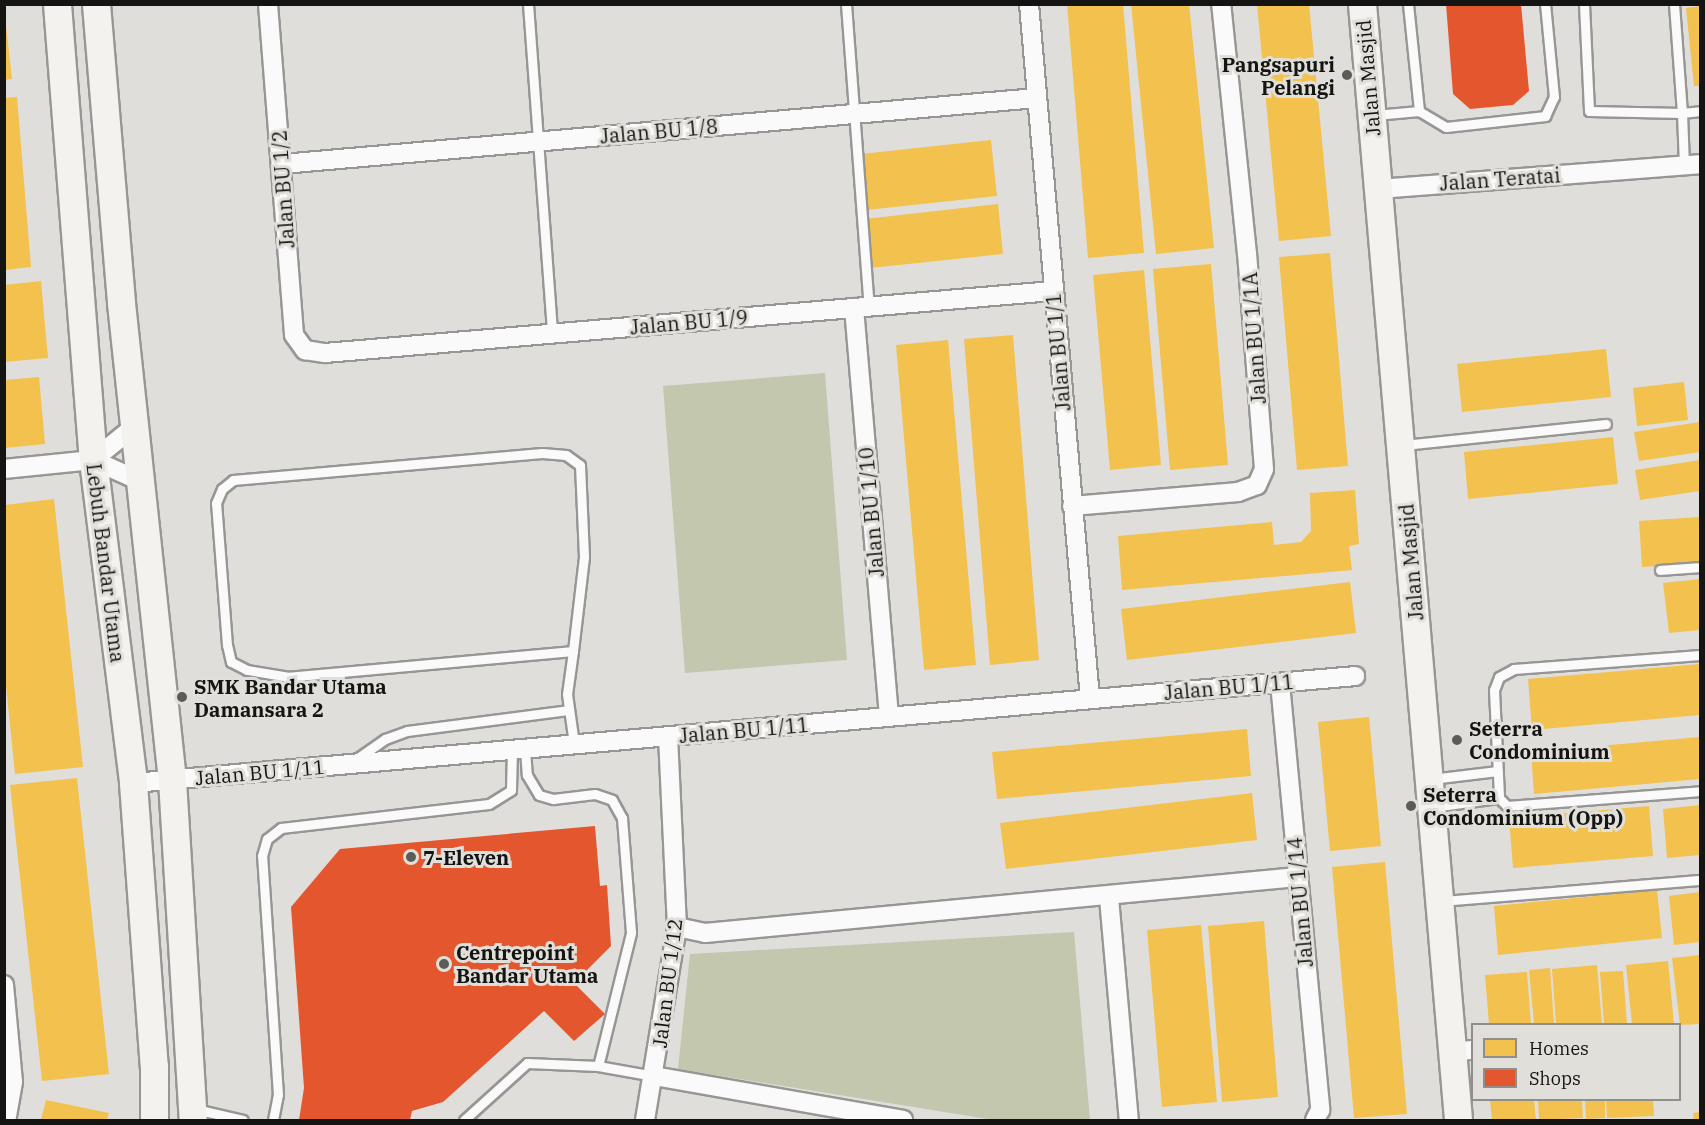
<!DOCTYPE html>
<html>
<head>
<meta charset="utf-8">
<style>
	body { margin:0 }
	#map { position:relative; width:1705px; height:1125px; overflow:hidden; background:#e0dedb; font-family:"IBM Plex Serif",serif }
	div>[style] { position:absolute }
	.green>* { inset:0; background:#c3c7ad }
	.homes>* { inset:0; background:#f2c14e }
	.shops>* { inset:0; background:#e4572e }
	.roads { filter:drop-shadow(2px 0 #989695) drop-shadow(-2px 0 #989695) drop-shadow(0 2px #989695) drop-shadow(0 -2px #989695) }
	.lane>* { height:9px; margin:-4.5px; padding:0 4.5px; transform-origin:4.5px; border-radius:4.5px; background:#fafafa }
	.street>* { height:18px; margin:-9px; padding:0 9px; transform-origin:9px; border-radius:9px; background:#fafafa }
	.secondary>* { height:27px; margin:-13.5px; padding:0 13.5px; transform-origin:13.5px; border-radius:13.5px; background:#f4f2ef }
	.dots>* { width:16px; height:16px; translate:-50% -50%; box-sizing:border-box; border:3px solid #e1dfda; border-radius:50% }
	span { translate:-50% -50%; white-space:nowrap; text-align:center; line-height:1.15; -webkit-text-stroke:6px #e1dfda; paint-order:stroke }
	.poi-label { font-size:20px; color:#141412; font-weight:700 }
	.right { translate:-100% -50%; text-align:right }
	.left { translate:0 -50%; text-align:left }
	.street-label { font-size:20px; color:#141412 }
	.frame { position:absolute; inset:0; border:6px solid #141412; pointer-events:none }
	.legend { position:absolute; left:1471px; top:1023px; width:210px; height:78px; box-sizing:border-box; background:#e1dfda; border:2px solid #8f8e8a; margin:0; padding:8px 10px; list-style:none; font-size:18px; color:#141412 }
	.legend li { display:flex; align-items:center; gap:12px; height:30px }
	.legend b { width:30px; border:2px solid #8f8e8a }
</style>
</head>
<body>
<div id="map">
	<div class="green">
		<i style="clip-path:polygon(825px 373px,847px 660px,685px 673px,663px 386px)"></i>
		<i style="clip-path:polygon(1074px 932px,1090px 1120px,994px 1120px,678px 1069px,690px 954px)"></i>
	</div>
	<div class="homes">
		<i style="clip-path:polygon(1067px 4px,1123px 4px,1144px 253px,1088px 258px)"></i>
		<i style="clip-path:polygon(1131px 4px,1189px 4px,1214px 248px,1156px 254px)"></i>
		<i style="clip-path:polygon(1257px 4px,1309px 4px,1331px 236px,1279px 241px)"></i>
		<i style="clip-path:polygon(1700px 6px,1700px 86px,1694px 86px,1686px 8px)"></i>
		<i style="clip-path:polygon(4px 7px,12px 79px,4px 80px)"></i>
		<i style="clip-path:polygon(17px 97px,31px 267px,5px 270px,5px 98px)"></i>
		<i style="clip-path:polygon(991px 140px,997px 196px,866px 210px,861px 154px)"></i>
		<i style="clip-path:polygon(998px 204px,1003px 254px,870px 268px,865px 219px)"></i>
		<i style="clip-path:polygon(1330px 253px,1348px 466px,1297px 470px,1279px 257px)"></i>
		<i style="clip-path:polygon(1211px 264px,1228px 465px,1170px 470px,1153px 269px)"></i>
		<i style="clip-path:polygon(1144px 270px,1161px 465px,1110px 470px,1093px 275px)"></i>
		<i style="clip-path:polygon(41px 281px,48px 358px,4px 362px,4px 285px)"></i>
		<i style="clip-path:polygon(1013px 335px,1039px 660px,990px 665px,964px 339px)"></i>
		<i style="clip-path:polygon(948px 340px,976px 665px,924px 670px,896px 345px)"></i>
		<i style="clip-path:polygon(1606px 349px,1611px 397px,1462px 412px,1457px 364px)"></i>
		<i style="clip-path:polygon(39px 377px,45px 444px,4px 448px,4px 380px)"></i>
		<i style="clip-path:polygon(1684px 382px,1688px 420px,1637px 426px,1633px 388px)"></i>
		<i style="clip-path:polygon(1700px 422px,1700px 452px,1639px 461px,1634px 432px)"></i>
		<i style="clip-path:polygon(1613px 437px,1618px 484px,1468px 499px,1464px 452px)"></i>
		<i style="clip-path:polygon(1700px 460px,1700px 491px,1640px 500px,1635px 470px)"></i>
		<i style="clip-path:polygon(1355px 490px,1359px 544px,1349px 546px,1352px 570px,1122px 590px,1118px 536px,1272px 522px,1274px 545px,1301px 542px,1311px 531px,1310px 493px)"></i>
		<i style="clip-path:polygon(54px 499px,83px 767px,15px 774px,5px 676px,5px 505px)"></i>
		<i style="clip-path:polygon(1700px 517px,1700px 563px,1642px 567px,1639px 521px)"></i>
		<i style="clip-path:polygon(1700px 579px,1700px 630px,1669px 633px,1663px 583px)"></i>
		<i style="clip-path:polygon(1350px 582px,1356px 633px,1127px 660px,1121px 609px)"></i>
		<i style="clip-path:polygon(1700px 664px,1700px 715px,1532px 730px,1528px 679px)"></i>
		<i style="clip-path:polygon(1369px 717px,1381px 846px,1330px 851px,1318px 722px)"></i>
		<i style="clip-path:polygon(1247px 729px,1251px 776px,997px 799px,992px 752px)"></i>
		<i style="clip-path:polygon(1700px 737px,1700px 779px,1534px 794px,1531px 752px)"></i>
		<i style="clip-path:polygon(77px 778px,109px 1074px,42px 1081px,10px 785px)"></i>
		<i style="clip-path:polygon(1252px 793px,1257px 840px,1006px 869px,1000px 823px)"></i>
		<i style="clip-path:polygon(1700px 805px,1700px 855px,1667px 858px,1663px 809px)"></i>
		<i style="clip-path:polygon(1649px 806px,1653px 856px,1513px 868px,1509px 818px)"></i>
		<i style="clip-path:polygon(1385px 862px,1407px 1114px,1354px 1118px,1332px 867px)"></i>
		<i style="clip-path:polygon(1657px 890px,1662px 938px,1498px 955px,1494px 906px)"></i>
		<i style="clip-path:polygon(1700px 892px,1700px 942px,1674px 945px,1669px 896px)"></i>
		<i style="clip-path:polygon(1264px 921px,1278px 1097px,1222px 1102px,1208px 926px)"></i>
		<i style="clip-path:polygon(1201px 925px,1217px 1102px,1162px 1107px,1147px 930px)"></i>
		<i style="clip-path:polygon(1700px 955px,1700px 1024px,1680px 1025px,1672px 958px)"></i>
		<i style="clip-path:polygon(1668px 961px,1674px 1024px,1632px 1024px,1626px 965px)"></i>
		<i style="clip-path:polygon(1597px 965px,1602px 1024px,1556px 1024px,1552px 969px)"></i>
		<i style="clip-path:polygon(1550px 968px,1554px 1024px,1534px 1024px,1529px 970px)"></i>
		<i style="clip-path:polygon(1623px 971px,1627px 1024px,1604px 1024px,1600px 972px)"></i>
		<i style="clip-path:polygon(1527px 972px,1531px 1024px,1489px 1024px,1485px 975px)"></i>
		<i style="clip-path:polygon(46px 1100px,109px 1113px,107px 1120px,41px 1120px)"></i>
		<i style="clip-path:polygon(1490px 1100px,1534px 1100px,1536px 1120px,1492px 1120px)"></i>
		<i style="clip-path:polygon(1538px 1100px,1582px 1100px,1583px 1118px,1539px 1120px)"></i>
		<i style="clip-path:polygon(1585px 1100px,1605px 1100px,1605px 1118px,1586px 1119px)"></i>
		<i style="clip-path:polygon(1606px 1100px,1653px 1100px,1654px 1116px,1607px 1118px)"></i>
		<i style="clip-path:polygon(1700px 1112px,1700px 1120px,1694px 1120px,1693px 1113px)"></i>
	</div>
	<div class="shops">
		<i style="clip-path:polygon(1446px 4px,1521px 4px,1529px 91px,1513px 105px,1470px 109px,1453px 94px)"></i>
		<i style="clip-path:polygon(595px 826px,600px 886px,607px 885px,611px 946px,574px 983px,605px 1014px,574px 1041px,544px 1011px,443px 1102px,412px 1111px,410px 1120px,299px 1120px,304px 1088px,291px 907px,340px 849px)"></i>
	</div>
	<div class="roads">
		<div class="lane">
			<i style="left:528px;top:4px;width:331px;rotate:85.8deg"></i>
			<i style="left:846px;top:4px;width:304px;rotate:85.7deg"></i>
			<i style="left:1408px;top:4px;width:108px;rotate:84.1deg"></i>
			<i style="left:1584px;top:4px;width:107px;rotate:87.3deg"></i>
			<i style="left:1589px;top:111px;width:93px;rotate:1.2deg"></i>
			<i style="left:1682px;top:113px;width:53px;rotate:87.8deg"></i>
			<i style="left:1674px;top:4px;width:109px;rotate:85.8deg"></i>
			<i style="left:1682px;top:113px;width:18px;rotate:-6deg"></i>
			<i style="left:1375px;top:115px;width:44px;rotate:-5.2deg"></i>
			<i style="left:1419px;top:111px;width:31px;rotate:31deg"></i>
			<i style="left:1446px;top:127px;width:100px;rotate:-6.3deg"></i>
			<i style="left:1545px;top:116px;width:21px;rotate:-65deg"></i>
			<i style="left:1554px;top:97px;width:93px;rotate:-95.5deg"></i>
			<i style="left:1403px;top:445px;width:204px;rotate:-5.9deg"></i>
			<i style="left:1660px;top:570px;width:40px;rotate:-4.3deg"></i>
			<i style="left:573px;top:651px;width:285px;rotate:174.8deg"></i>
			<i style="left:289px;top:677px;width:43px;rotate:-170.5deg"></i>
			<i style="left:247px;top:670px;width:18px;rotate:-153deg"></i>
			<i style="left:231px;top:662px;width:17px;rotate:-103deg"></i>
			<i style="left:227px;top:645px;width:142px;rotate:-94.4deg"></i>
			<i style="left:216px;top:503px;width:15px;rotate:-67deg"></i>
			<i style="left:222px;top:489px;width:14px;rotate:-39deg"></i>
			<i style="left:233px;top:480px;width:310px;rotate:-5deg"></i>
			<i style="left:542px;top:453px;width:24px;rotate:5deg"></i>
			<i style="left:566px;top:455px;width:17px;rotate:36deg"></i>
			<i style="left:580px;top:465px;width:92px;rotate:87.5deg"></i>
			<i style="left:584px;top:557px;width:95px;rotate:96.7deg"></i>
			<i style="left:573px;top:651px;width:43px;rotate:97.9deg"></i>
			<i style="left:567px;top:694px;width:50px;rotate:82deg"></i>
			<i style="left:1700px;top:655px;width:187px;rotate:175.7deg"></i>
			<i style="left:1514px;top:669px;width:17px;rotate:152deg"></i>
			<i style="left:1499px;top:677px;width:14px;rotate:111deg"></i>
			<i style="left:1494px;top:690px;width:108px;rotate:87.3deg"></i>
			<i style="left:1499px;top:798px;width:11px;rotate:45deg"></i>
			<i style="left:1507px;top:806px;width:194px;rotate:-4.4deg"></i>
			<i style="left:525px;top:749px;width:26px;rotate:86deg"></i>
			<i style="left:527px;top:775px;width:23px;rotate:59deg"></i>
			<i style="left:539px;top:795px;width:15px;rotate:16deg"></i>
			<i style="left:553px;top:799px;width:42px;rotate:-6.8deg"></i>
			<i style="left:595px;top:794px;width:18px;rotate:19deg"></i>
			<i style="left:612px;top:800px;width:21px;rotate:61deg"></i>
			<i style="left:622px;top:818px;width:115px;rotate:85.5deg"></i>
			<i style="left:631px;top:933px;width:137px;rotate:103.9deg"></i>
			<i style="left:598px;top:1066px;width:57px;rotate:10.1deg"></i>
			<i style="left:355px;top:760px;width:37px;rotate:-35deg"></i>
			<i style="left:385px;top:739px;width:23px;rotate:-20deg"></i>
			<i style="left:407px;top:731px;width:162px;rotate:-7.4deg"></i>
			<i style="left:1431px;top:779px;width:67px;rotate:-6.8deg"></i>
			<i style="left:1433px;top:807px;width:67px;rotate:-7.8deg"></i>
			<i style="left:1442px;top:901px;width:259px;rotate:-4.7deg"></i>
			<i style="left:195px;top:1109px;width:49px;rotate:12.9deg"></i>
			<i style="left:273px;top:1120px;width:25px;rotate:-79deg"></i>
			<i style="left:278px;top:1095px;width:240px;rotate:-93.8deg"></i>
			<i style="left:262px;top:856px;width:18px;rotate:-74deg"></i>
			<i style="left:267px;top:839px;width:18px;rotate:-38deg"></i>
			<i style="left:281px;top:828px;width:209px;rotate:-6.6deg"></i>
			<i style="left:489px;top:804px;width:26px;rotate:-32deg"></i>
			<i style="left:511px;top:790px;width:40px;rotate:-88.6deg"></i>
			<i style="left:464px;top:1120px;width:85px;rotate:-42.1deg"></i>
			<i style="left:527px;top:1063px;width:71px;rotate:2.4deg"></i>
		</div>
		<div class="street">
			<i style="left:268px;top:4px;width:332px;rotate:85.5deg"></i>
			<i style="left:294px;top:335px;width:19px;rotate:54deg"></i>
			<i style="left:305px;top:350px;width:20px;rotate:9deg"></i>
			<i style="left:325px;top:353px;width:731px;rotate:-4.87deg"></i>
			<i style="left:1029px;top:4px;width:698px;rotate:84.98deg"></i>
			<i style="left:282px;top:164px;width:758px;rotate:-5deg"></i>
			<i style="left:1378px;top:189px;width:323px;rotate:-4.4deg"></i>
			<i style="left:854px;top:308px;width:410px;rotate:85.1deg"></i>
			<i style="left:93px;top:460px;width:54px;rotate:-39deg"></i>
			<i style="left:4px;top:469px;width:89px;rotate:-5.8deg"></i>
			<i style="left:93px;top:460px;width:51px;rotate:24.1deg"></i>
			<i style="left:1072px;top:506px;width:167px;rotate:-4.8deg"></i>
			<i style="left:1238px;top:492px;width:20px;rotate:-20deg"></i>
			<i style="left:1257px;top:485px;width:17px;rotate:-66deg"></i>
			<i style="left:1264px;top:469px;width:216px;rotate:-94.5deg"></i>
			<i style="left:1247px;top:254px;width:251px;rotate:-95.9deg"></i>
			<i style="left:1280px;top:683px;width:429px;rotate:84.6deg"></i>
			<i style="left:1320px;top:1110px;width:11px;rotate:117deg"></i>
			<i style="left:133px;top:783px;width:1227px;rotate:-5deg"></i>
			<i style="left:1109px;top:898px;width:223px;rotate:84.9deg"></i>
			<i style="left:677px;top:927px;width:29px;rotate:12deg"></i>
			<i style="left:705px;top:933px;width:595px;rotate:-5.4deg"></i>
			<i style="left:4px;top:985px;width:97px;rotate:84.7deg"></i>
			<i style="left:13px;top:1082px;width:39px;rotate:100deg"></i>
			<i style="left:1452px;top:1052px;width:20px;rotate:-6deg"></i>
			<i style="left:654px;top:1076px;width:253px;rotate:10deg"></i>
			<i style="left:645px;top:1120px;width:196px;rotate:-80.6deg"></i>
			<i style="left:677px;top:927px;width:191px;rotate:-92.7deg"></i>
		</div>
		<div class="secondary">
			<i style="left:57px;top:4px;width:457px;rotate:85.5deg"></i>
			<i style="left:93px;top:460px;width:325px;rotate:82.9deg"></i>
			<i style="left:133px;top:783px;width:284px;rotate:85.8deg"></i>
			<i style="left:154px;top:1066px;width:54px;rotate:90deg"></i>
			<i style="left:96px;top:4px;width:300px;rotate:85.2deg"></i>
			<i style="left:121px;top:303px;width:480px;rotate:83.9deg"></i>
			<i style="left:172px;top:780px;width:341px;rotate:86.5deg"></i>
			<i style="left:1362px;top:4px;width:1120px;rotate:85.08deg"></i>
		</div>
	</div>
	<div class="dots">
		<i style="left:1347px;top:75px;background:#5b5b58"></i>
		<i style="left:182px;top:697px;background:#5b5b58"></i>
		<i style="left:1457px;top:740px;background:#5b5b58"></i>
		<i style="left:1411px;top:806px;background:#5b5b58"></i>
		<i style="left:411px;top:857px;background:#5b5b58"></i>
		<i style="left:444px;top:964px;background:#5b5b58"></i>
	</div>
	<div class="poi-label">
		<span class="right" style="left:1335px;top:76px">Pangsapuri<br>Pelangi</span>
		<span class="left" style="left:194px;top:698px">SMK Bandar Utama<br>Damansara 2</span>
		<span class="left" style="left:1469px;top:740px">Seterra<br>Condominium</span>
		<span class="left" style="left:1423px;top:806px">Seterra<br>Condominium (Opp)</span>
		<span class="left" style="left:423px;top:857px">7-Eleven</span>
		<span class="left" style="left:456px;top:964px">Centrepoint<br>Bandar Utama</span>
	</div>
	<div class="street-label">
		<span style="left:1368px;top:78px;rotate:-95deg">Jalan Masjid</span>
		<span style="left:659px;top:131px;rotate:-5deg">Jalan BU 1/8</span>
		<span style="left:1500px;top:179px;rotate:-4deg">Jalan Teratai</span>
		<span style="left:283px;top:189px;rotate:-94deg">Jalan BU 1/2</span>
		<span style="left:689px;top:322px;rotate:-5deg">Jalan BU 1/9</span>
		<span style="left:1254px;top:338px;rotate:-94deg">Jalan BU 1/1A</span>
		<span style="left:1058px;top:352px;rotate:-95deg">Jalan BU 1/1</span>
		<span style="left:871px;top:512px;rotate:-95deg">Jalan BU 1/10</span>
		<span style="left:1411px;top:562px;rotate:-95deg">Jalan Masjid</span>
		<span style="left:106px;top:563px;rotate:83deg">Lebuh Bandar Utama</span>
		<span style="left:1229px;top:687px;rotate:-5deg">Jalan BU 1/11</span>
		<span style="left:744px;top:730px;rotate:-5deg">Jalan BU 1/11</span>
		<span style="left:260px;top:772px;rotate:-5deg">Jalan BU 1/11</span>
		<span style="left:1300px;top:902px;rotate:-95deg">Jalan BU 1/14</span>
		<span style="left:667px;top:983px;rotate:-83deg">Jalan BU 1/12</span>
	</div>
	<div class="frame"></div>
	<ul class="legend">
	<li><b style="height:16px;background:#f2c14e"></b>Homes</li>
	<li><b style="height:16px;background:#e4572e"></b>Shops</li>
	</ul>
</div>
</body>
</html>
